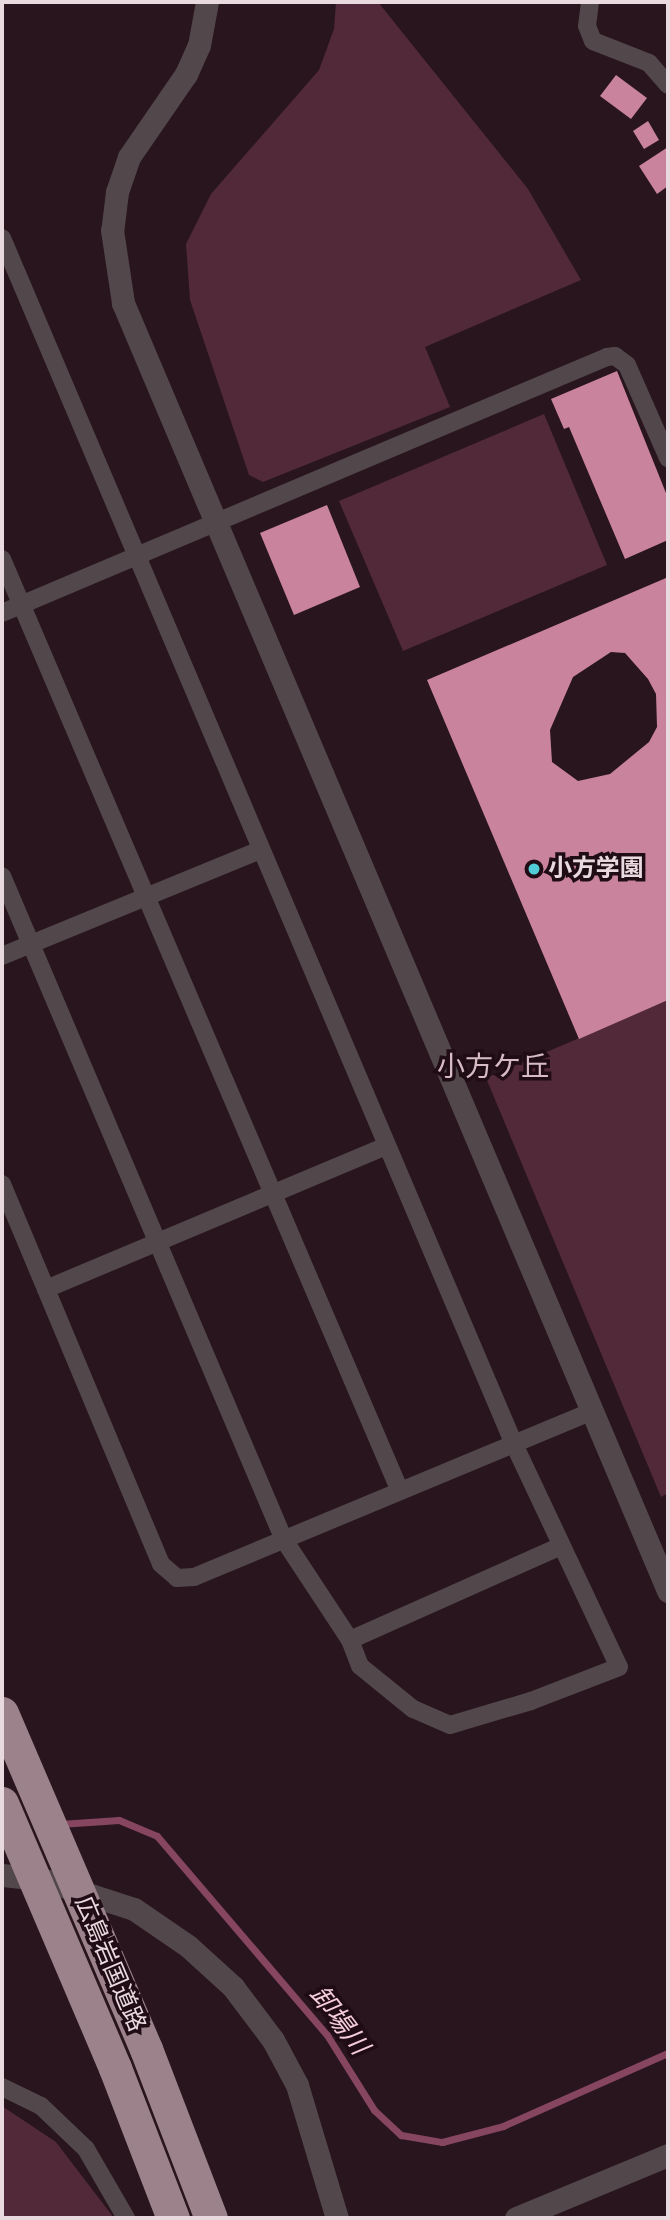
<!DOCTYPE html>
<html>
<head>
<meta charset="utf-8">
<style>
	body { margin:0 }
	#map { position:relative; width:670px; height:2220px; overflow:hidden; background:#29151d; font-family:Signika,"Noto Sans JP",sans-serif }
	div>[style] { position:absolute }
	.green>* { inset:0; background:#512939 }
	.stream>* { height:7px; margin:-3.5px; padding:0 3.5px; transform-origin:3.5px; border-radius:3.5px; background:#86465f }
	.building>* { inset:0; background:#c9839d }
	.minor>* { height:18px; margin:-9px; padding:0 9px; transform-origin:9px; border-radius:9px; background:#52474b }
	.tertiary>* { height:23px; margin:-11.5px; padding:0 11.5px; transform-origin:11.5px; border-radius:11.5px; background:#52474b }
	.motorway>* { height:33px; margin:-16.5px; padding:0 16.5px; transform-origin:16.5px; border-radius:16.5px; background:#9c828b }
	.dots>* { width:19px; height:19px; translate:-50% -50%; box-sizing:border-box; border:4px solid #1f0c14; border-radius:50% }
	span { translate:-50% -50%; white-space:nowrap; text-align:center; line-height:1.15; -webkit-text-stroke:7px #1f0c14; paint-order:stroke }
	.poi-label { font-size:24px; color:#e9dadf; font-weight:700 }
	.left { translate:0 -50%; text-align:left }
	.street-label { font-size:24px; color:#e9dadf }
	.water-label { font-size:26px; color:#f6cddb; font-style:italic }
	.quarter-label { font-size:28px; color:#d7bbc4 }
	.frame { position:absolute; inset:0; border:4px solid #e9dadf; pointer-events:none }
</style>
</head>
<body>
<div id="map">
	<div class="green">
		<i style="clip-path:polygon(336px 2px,378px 2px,528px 189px,581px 280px,425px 347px,450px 407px,263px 482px,249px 475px,190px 300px,186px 244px,211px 194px,319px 70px,334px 29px)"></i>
		<i style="clip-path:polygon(544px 414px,607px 565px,403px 651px,339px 501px)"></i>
		<i style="clip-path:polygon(668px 1000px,668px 1493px,661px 1497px,486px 1078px)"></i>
		<i style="clip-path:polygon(2px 2106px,56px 2142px,114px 2218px,2px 2218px)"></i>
	</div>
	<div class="stream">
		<i style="left:60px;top:1824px;width:59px;rotate:-3.9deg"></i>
		<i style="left:119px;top:1820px;width:41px;rotate:22.8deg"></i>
		<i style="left:157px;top:1836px;width:262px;rotate:49.5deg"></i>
		<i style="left:327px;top:2035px;width:89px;rotate:57.9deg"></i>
		<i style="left:374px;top:2110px;width:37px;rotate:43deg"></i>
		<i style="left:401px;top:2135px;width:42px;rotate:9.7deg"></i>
		<i style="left:442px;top:2142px;width:63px;rotate:-14.7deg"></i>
		<i style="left:503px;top:2126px;width:180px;rotate:-23.9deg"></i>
	</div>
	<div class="building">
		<i style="clip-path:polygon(616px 75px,647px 98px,631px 119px,600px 96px)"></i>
		<i style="clip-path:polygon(648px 121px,659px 140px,644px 149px,633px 131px)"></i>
		<i style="clip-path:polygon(668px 147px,668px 186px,657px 194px,639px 166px)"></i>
		<i style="clip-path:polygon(617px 371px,668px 498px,668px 540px,625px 559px,569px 427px,564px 429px,551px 399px)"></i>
		<i style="clip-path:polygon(327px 505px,360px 587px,294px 615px,260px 533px)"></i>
		<i style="clip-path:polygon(evenodd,666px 578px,668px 1000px,579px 1039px,427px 680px,666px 578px,611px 652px,625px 653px,648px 679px,656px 694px,657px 727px,649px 742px,610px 774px,578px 781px,552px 762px,550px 730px,573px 677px,611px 652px)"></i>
	</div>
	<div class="minor">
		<i style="left:590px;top:2px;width:24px;rotate:97deg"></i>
		<i style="left:587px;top:26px;width:16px;rotate:68deg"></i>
		<i style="left:593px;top:41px;width:60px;rotate:21.4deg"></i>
		<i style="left:649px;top:63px;width:29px;rotate:49deg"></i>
		<i style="left:2px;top:238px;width:1310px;rotate:67deg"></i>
		<i style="left:514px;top:1444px;width:246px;rotate:64.8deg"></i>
		<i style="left:619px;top:1667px;width:94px;rotate:158.9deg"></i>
		<i style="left:531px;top:1701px;width:84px;rotate:163.5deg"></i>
		<i style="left:450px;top:1725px;width:40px;rotate:-156.6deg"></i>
		<i style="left:413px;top:1709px;width:68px;rotate:-140.9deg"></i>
		<i style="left:360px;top:1666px;width:28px;rotate:-111deg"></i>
		<i style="left:350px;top:1640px;width:120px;rotate:-123.4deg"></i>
		<i style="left:284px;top:1540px;width:721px;rotate:-113.01deg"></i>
		<i style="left:2px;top:559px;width:1013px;rotate:66.88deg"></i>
		<i style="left:2px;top:613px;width:657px;rotate:-22.94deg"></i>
		<i style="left:607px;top:357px;width:8px;rotate:-7deg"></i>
		<i style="left:615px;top:356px;width:15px;rotate:37deg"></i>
		<i style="left:627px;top:365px;width:102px;rotate:66.2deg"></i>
		<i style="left:2px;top:956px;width:279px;rotate:-22.3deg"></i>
		<i style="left:2px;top:1184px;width:412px;rotate:67.3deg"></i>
		<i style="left:161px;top:1564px;width:21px;rotate:41deg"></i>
		<i style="left:177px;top:1578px;width:17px;rotate:-3deg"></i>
		<i style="left:194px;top:1577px;width:430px;rotate:-22.6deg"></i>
		<i style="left:46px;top:1289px;width:369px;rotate:-22.8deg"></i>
		<i style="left:350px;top:1640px;width:231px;rotate:-24deg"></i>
		<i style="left:2px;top:2087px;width:43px;rotate:26deg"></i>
		<i style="left:41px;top:2106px;width:62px;rotate:43.7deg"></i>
		<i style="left:86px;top:2149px;width:80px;rotate:59.9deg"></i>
	</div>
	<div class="tertiary">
		<i style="left:207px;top:2px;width:44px;rotate:100.5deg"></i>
		<i style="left:199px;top:45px;width:32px;rotate:114deg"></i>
		<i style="left:186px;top:74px;width:101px;rotate:124.5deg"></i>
		<i style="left:129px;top:157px;width:37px;rotate:109deg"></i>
		<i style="left:117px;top:192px;width:38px;rotate:97deg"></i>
		<i style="left:112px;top:230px;width:74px;rotate:81.4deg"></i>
		<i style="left:123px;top:303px;width:1399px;rotate:67.06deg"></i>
		<i style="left:2px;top:1875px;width:39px;rotate:6deg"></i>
		<i style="left:41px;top:1879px;width:98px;rotate:17.9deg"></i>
		<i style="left:134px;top:1909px;width:65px;rotate:34.4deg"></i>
		<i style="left:188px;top:1946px;width:61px;rotate:42.3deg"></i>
		<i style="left:233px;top:1987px;width:66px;rotate:53deg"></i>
		<i style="left:273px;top:2040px;width:51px;rotate:61.9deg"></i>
		<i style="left:297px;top:2085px;width:139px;rotate:73.3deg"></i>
		<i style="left:516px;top:2218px;width:165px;rotate:-22.5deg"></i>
	</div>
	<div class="motorway">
		<i style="left:2px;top:1713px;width:366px;rotate:66.8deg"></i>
		<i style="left:146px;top:2049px;width:181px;rotate:69deg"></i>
		<i style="left:2px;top:1803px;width:288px;rotate:66.9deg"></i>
		<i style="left:115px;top:2068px;width:161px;rotate:68.9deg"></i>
	</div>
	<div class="dots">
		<i style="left:534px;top:869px;background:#52cbd9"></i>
	</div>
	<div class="poi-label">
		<span class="left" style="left:548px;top:869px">小方学園</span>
	</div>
	<div class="street-label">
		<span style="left:110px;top:1964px;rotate:67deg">広島岩国道路</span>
	</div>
	<div class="water-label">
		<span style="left:338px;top:2021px;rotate:53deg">卸場川</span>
	</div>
	<div class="quarter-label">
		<span style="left:493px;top:1067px">小方ケ丘</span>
	</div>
	<div class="frame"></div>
</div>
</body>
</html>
